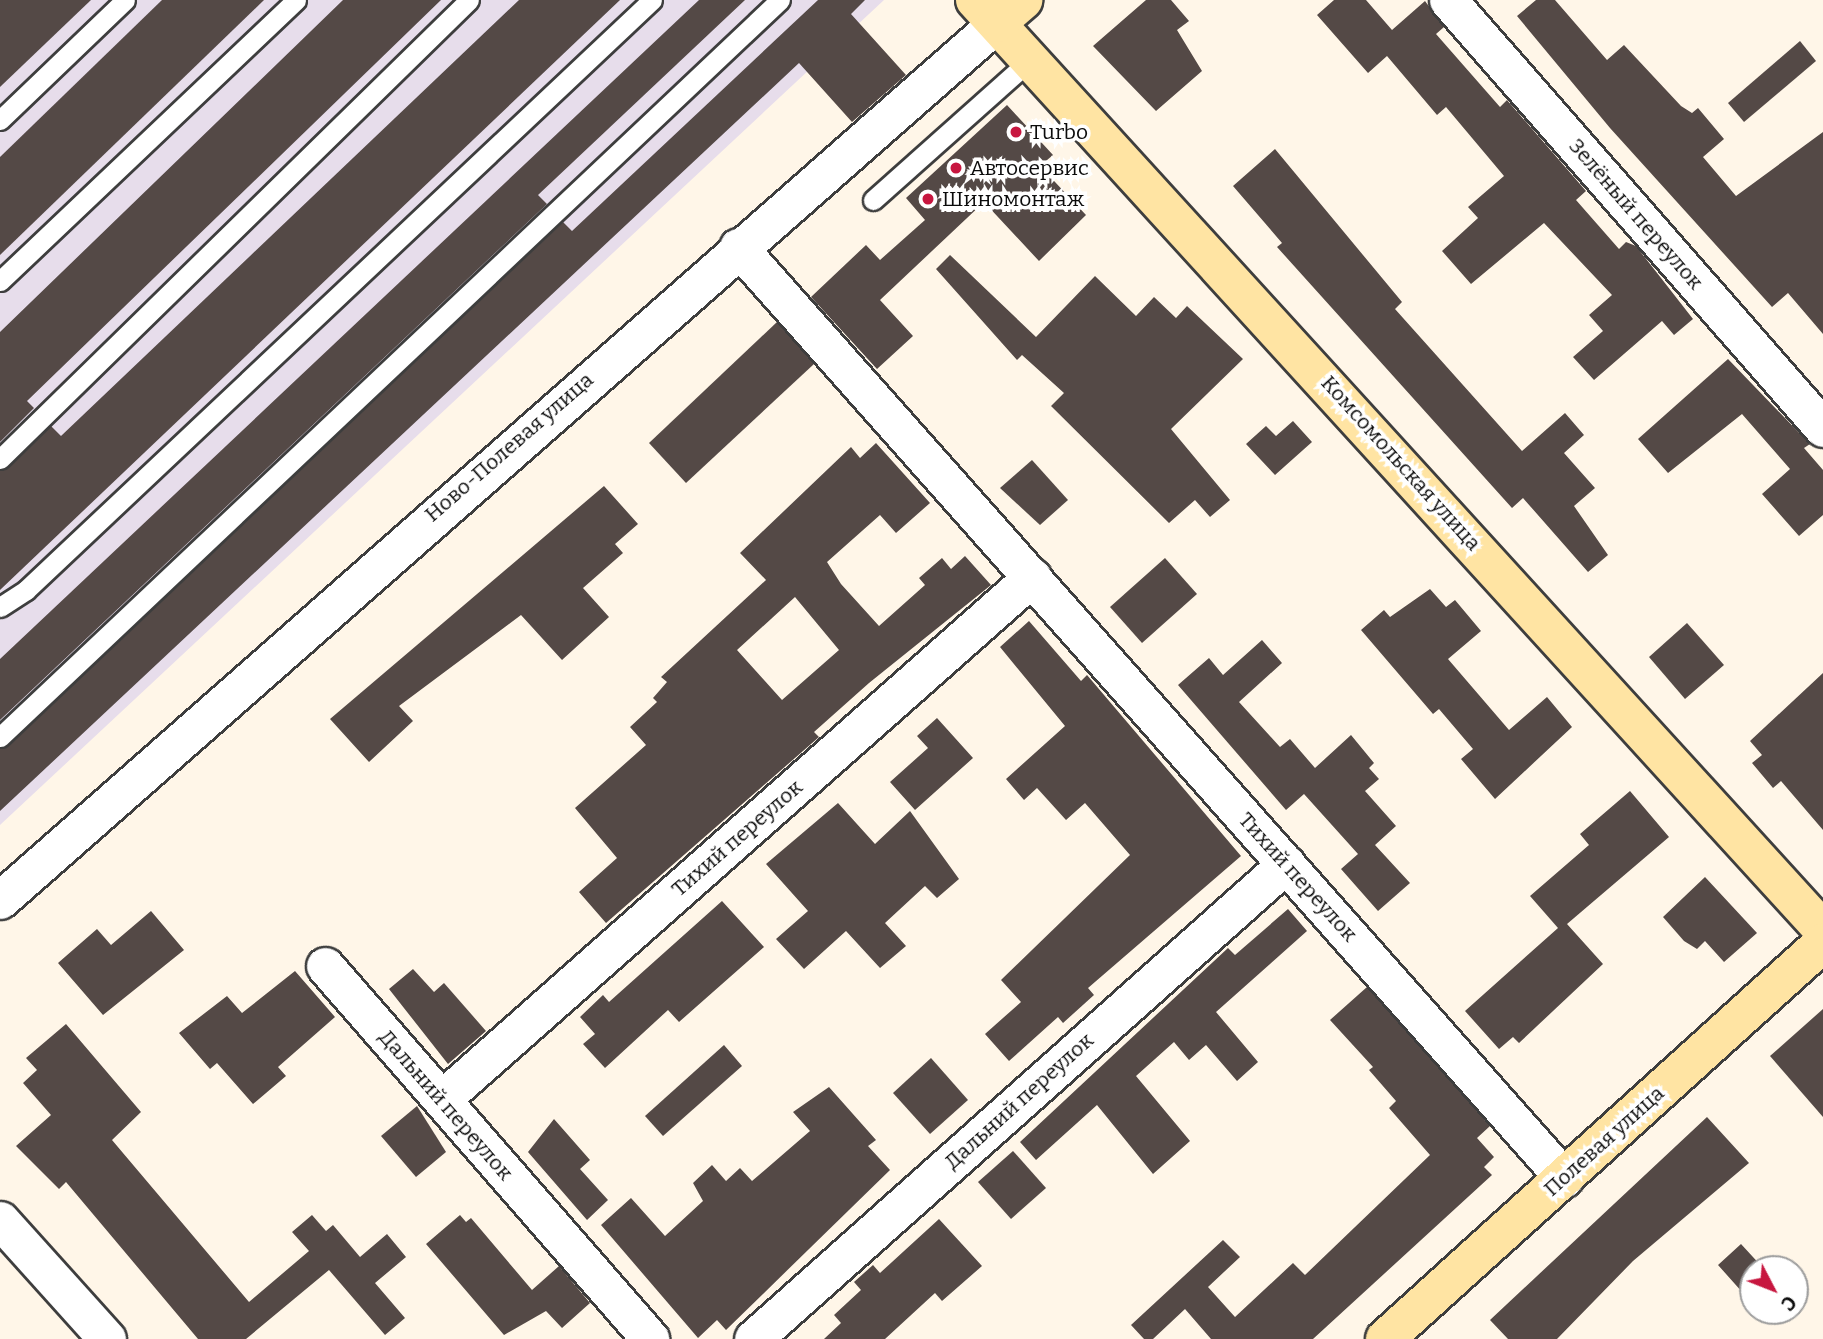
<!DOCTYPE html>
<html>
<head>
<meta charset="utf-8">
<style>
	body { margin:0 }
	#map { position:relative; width:1823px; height:1339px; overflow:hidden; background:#fff6e8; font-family:Bitter,serif }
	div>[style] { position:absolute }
	.industrial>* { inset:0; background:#e7ddeb }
	.building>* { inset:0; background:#544946 }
	.roads { filter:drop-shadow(2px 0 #3e3e3e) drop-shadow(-2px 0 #3e3e3e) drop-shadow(0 2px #3e3e3e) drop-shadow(0 -2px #3e3e3e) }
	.lane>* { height:19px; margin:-9.5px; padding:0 9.5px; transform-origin:9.5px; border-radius:9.5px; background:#fff }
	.street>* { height:37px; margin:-18.5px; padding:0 18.5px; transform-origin:18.5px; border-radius:18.5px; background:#fff }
	.secondary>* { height:38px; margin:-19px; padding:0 19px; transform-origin:19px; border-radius:19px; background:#ffe4a3 }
	.dots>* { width:19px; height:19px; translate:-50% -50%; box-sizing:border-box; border:4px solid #fff; border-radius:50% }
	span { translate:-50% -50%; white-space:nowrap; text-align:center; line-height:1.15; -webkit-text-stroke:7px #fff; paint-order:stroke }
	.poi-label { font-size:21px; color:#0b0b0b }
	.left { translate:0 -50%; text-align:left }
	.street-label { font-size:21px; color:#0b0b0b }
	.north { position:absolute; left:1739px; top:1255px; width:70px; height:70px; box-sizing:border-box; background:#fff; border:2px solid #9d9d9d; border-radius:50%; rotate:132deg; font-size:19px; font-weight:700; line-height:28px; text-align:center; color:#0b0b0b }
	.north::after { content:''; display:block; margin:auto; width:24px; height:32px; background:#c7163f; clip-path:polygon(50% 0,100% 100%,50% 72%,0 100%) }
</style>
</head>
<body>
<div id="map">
	<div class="industrial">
		<i style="clip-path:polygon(0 0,884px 0,0 825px)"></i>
	</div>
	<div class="building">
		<i style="clip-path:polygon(0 0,91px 0,0 87px)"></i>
		<i style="clip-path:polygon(162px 0,264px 0,0 255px,0 157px)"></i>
		<i style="clip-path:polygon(343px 0,441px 0,27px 401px,34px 408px,0 442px,0 332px)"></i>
		<i style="clip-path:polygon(519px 0,620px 0,0 590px,0 471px,51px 426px,61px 436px)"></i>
		<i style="clip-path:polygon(699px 0,745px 0,538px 195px,547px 204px,0 720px,0 659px)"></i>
		<i style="clip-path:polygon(818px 0,865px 0,851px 14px,906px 75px,852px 122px,799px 63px,0 811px,0 749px,563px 222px,572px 231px)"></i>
		<i style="clip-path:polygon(1146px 0,1171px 0,1189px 21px,1177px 30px,1202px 71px,1156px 111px,1093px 46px)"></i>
		<i style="clip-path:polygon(1334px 0,1366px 0,1392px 30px,1425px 1px,1444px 27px,1436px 34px,1500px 107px,1507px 100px,1586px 191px,1576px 200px,1619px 249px,1626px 242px,1636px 246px,1693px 319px,1674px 335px,1662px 321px,1594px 380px,1573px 357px,1603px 331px,1589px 315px,1612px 295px,1544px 223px,1471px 284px,1442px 251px,1478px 218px,1468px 207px,1504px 176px,1446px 107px,1437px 115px,1387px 56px,1368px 73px,1317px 15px)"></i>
		<i style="clip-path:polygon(1536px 0,1555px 0,1607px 60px,1624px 45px,1681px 106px,1692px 113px,1698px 108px,1724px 139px,1703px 157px,1736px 196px,1823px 132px,1823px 334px,1788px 293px,1772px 307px,1610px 128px,1517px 16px)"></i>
		<i style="clip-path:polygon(1800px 41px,1816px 61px,1744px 122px,1728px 103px)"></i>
		<i style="clip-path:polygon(1007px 105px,1053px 155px,1040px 166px,1086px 215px,1039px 261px,984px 202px,880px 300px,913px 336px,877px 369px,811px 297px,866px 245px,880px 260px,925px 220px,906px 198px)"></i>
		<i style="clip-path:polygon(1275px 149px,1402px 302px,1395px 309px,1522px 451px,1565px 413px,1584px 435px,1564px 453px,1595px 488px,1574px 506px,1608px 555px,1588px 572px,1523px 498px,1512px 508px,1277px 247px,1282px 243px,1233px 186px)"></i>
		<i style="clip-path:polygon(950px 255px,1036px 337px,1095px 276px,1136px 316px,1154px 297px,1176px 318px,1187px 306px,1243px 359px,1171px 429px,1230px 500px,1210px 517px,1195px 500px,1169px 523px,1051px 406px,1064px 393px,1022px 355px,1017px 360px,936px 269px)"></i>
		<i style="clip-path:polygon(777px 322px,814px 364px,686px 483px,649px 443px)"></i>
		<i style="clip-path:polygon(1728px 359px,1810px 444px,1804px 448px,1823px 470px,1823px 515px,1799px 536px,1762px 494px,1790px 469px,1742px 414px,1668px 473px,1638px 439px)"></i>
		<i style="clip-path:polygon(1293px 421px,1312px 442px,1275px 475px,1246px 444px,1266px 426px,1276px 436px)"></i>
		<i style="clip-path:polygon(evenodd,876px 443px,930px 503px,896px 533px,880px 515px,827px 562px,841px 584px,879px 626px,925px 585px,919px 578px,942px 558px,951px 569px,965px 556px,991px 585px,869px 683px,814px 732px,819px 737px,606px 923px,579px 892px,617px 858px,575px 808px,646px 745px,630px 727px,657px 702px,653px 698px,667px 682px,661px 677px,766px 580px,740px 553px,851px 447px,860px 458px,876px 443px,795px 597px,839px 650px,782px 700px,737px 650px,795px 597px)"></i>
		<i style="clip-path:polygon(1032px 460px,1068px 500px,1040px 525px,1000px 488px)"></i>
		<i style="clip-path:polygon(604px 486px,638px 524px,615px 544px,623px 553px,583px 588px,609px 617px,562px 660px,521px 615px,399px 706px,413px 721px,369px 762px,330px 719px)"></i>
		<i style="clip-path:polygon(1165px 558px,1197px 594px,1142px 643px,1110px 607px)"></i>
		<i style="clip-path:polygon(1430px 589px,1446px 607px,1455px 600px,1481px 631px,1448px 659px,1509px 730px,1547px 697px,1572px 727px,1495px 799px,1461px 759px,1473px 749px,1439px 709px,1433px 714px,1361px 630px,1384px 610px,1390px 617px)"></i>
		<i style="clip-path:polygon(1029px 621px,1081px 681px,1087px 675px,1241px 856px,1088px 988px,1094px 995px,1063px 1023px,1058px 1017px,1009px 1061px,985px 1034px,1021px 1002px,1001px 980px,1130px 855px,1085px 803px,1066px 820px,1037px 788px,1024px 800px,1006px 779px,1065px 726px,1000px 647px)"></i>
		<i style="clip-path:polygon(1687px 623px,1724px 665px,1685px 699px,1649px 657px)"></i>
		<i style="clip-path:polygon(1262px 640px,1282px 663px,1239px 702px,1280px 747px,1290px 739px,1315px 768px,1351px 735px,1374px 763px,1369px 768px,1379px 779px,1365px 791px,1396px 826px,1375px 845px,1410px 883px,1378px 911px,1341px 869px,1358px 854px,1304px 794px,1286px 810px,1178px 685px,1209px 658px,1223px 675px)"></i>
		<i style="clip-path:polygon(1823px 673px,1823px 830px,1781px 781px,1773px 788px,1752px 763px,1762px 755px,1750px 741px)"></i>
		<i style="clip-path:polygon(937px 718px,973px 758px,915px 810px,890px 782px,928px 748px,917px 736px)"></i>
		<i style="clip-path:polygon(1630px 791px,1669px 837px,1567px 924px,1603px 964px,1519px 1043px,1513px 1037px,1499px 1049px,1465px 1011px,1558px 928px,1530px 896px,1589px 845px,1580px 834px)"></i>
		<i style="clip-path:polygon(838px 803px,875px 844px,910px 811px,959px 879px,937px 898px,925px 886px,885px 923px,906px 946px,880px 968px,846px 931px,804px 969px,776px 939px,808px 911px,766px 864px)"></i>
		<i style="clip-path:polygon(1705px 877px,1757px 933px,1724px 962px,1705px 941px,1697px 949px,1684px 941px,1663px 917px)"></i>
		<i style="clip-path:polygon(722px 901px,764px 947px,679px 1022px,668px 1010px,605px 1068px,583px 1044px,595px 1034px,580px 1017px,603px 995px,609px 1002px)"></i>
		<i style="clip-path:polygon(1288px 909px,1307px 931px,1216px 1012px,1258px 1062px,1237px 1081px,1206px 1045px,1189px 1060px,1174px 1042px,1136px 1076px,1190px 1141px,1153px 1174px,1097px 1105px,1036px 1160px,1020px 1142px,1228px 948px,1235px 955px)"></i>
		<i style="clip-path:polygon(151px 911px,184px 950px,103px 1015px,58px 963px,97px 929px,111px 945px)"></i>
		<i style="clip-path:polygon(413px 969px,434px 992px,444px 983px,486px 1031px,448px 1064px,389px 989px)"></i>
		<i style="clip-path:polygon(295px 971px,335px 1017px,278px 1067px,286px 1076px,253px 1104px,217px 1063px,210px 1069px,179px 1033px,227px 996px,242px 1013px)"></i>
		<i style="clip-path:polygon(1367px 987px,1490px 1126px,1477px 1138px,1494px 1157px,1484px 1167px,1492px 1175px,1313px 1339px,1211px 1339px,1185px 1309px,1153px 1339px,1144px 1339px,1131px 1325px,1223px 1240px,1240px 1257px,1208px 1287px,1235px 1317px,1293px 1263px,1305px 1275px,1430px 1155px,1389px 1108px,1396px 1101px,1369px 1070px,1373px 1067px,1330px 1020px)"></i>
		<i style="clip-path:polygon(1823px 1009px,1823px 1117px,1770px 1056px)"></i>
		<i style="clip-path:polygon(66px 1024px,141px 1112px,112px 1140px,249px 1302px,309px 1251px,292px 1232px,312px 1215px,326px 1231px,333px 1225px,360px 1257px,387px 1234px,406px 1257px,375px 1283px,405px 1318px,385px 1335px,329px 1270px,246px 1339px,198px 1339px,66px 1182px,59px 1189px,16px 1146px,51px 1115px,23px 1083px,37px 1070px,26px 1058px)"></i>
		<i style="clip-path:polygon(724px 1045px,742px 1066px,663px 1136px,645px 1116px)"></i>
		<i style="clip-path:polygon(931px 1058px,968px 1100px,930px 1134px,893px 1093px)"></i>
		<i style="clip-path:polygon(829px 1087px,876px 1140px,868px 1146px,890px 1170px,726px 1330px,717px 1320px,698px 1338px,601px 1225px,631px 1198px,665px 1236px,703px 1201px,693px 1183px,712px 1165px,726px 1181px,740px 1168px,752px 1181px,810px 1131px,793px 1112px)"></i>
		<i style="clip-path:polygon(417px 1106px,446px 1152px,416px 1177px,381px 1136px)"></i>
		<i style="clip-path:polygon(1707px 1117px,1749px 1163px,1633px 1261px,1557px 1339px,1508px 1339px,1490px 1320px)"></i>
		<i style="clip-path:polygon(554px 1119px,590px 1160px,580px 1169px,608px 1200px,587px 1220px,528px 1152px)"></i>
		<i style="clip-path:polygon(1013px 1151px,1046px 1188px,1011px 1219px,978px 1182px)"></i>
		<i style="clip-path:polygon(460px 1215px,466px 1222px,471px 1218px,532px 1290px,559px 1266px,590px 1303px,562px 1328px,546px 1311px,504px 1335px,426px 1244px)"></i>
		<i style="clip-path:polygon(939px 1219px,982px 1266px,942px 1301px,935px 1293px,885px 1339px,824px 1339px,841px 1323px,834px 1315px,861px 1290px,854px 1282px,873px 1265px,880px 1273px)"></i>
		<i style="clip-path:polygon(1741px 1244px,1764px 1269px,1753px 1269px,1753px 1284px,1743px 1293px,1718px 1265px)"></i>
	</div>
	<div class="roads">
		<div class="lane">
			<i style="left:0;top:120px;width:173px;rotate:-43.8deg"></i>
			<i style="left:873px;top:200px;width:212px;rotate:-41.7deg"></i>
			<i style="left:0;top:281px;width:408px;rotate:-43.5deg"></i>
			<i style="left:0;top:459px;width:656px;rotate:-44.38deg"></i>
			<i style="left:0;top:607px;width:31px;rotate:-33deg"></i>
			<i style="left:26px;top:590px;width:860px;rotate:-43.3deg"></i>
			<i style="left:0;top:737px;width:1073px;rotate:-43.38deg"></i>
		</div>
		<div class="street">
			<i style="left:1448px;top:0;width:569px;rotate:48.78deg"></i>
			<i style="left:738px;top:247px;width:1245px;rotate:48.42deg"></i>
			<i style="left:0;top:900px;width:1328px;rotate:-41.34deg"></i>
			<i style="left:325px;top:966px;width:495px;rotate:48.9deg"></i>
			<i style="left:442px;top:1099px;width:788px;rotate:-41.5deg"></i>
			<i style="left:0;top:1220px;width:160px;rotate:48deg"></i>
			<i style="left:753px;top:1339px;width:714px;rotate:-41.71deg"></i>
		</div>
		<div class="secondary">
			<i style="left:975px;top:0;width:1259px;rotate:47.64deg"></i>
			<i style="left:997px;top:23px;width:35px;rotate:-41deg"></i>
			<i style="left:1385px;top:1339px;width:590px;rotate:-42.12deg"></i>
		</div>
	</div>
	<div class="dots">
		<i style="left:1016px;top:132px;background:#c7163f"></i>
		<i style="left:956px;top:168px;background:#c7163f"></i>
		<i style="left:928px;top:199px;background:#c7163f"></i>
	</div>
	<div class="poi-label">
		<span class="left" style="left:1030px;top:132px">Turbo</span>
		<span class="left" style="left:970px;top:168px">Автосервис</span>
		<span class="left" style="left:942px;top:199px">Шиномонтаж</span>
	</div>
	<div class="street-label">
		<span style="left:1636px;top:214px;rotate:49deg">Зелёный переулок</span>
		<span style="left:509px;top:447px;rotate:-41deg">Ново-Полевая улица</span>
		<span style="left:1401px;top:463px;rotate:48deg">Комсомольская улица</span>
		<span style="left:737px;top:838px;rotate:-41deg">Тихий переулок</span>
		<span style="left:1298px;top:877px;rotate:48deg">Тихий переулок</span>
		<span style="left:1019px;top:1101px;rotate:-42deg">Дальний переулок</span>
		<span style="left:446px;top:1105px;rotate:49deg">Дальний переулок</span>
		<span style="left:1604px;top:1141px;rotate:-42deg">Полевая улица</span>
	</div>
	<div class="north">С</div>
</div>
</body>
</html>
